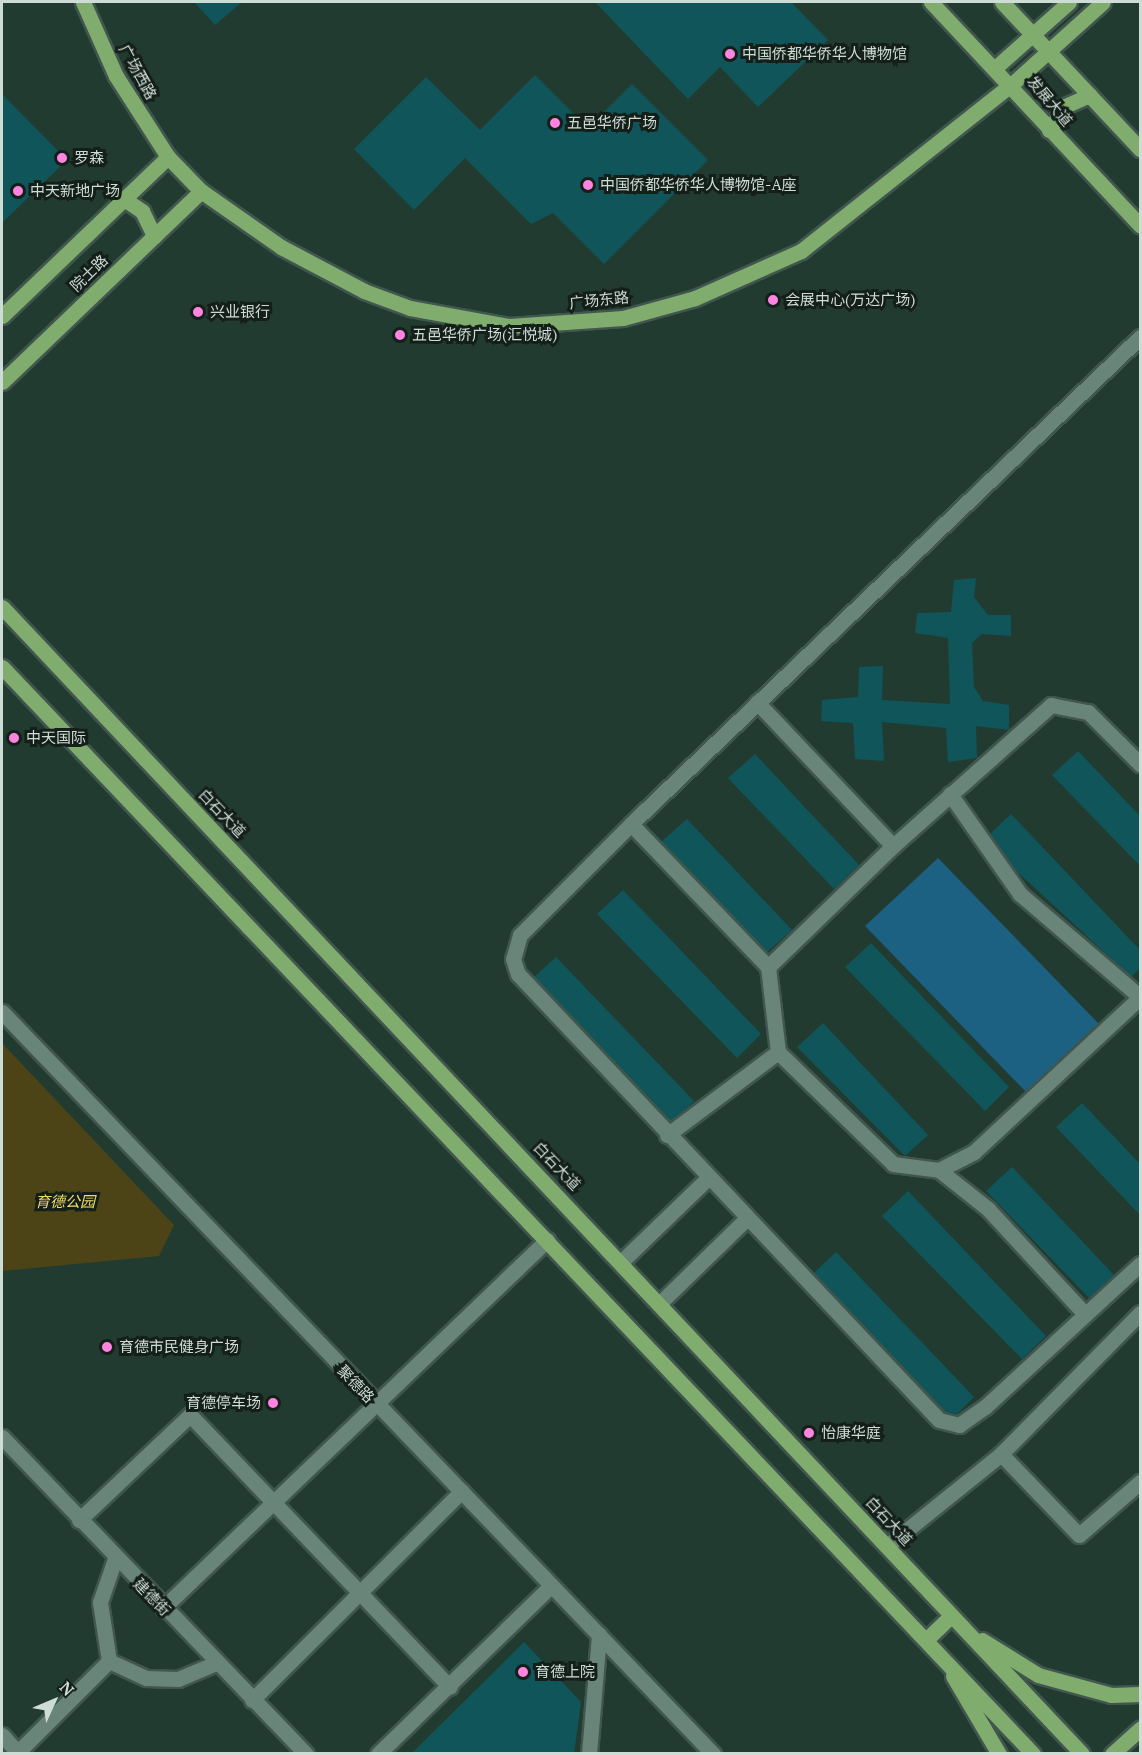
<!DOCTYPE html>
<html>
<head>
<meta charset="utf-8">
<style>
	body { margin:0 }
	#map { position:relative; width:1142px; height:1755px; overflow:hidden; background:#223b31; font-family:"PT Serif","Noto Sans SC",serif }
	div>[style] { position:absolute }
	.green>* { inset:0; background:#4c4417 }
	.water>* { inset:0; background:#1c6082 }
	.building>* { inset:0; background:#105559 }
	.roads { filter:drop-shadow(2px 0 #40564e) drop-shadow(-2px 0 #40564e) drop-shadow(0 2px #40564e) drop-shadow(0 -2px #40564e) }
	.minor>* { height:15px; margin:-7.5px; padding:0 7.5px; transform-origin:7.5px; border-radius:7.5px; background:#698478 }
	.major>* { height:15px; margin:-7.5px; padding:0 7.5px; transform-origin:7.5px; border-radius:7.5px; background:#80ad6d }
	.dots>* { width:16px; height:16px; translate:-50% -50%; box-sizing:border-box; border:3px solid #141f1a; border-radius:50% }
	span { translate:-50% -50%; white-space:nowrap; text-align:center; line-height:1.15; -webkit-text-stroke:6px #141f1a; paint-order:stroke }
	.poi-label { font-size:15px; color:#cedcd6 }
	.left { translate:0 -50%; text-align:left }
	.right { translate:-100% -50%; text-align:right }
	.street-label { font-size:15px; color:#cedcd6 }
	.park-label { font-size:15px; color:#f1dc68; font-style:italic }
	.frame { position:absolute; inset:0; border:3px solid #cedcd6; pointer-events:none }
	.north { position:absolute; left:24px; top:1671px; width:60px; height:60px; -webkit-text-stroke:4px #141f1a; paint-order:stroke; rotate:46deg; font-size:16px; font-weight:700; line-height:24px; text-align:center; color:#cedcd6 }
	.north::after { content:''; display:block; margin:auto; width:21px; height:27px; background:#cedcd6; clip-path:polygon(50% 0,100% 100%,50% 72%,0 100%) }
</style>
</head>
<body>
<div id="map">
	<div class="green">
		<i style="clip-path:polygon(2px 1043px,174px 1225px,159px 1256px,2px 1271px)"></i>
	</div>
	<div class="water">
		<i style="clip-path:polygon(938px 858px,1099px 1024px,1028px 1094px,865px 926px)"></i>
	</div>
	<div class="building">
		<i style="clip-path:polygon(194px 2px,242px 2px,215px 25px)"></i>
		<i style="clip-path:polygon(595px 2px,791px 2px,828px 40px,758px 107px,720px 67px,688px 99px)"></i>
		<i style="clip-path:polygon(535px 75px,588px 128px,632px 84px,708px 160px,604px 264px,553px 213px,531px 224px,465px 158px,414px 210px,354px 149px,426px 77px,480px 130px)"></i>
		<i style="clip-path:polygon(2px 94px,67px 160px,2px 223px)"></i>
		<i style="clip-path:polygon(976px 578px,974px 597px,988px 615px,1011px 615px,1011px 636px,982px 634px,972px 643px,974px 687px,983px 701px,1009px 705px,1009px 730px,976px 726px,977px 758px,948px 762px,946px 728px,882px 722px,884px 761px,855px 759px,853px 723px,821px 721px,822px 700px,858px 697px,859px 667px,883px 666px,882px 700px,950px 704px,948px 638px,915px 633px,917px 613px,951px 612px,954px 580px)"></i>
		<i style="clip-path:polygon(1078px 751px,1140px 816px,1140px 866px,1052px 775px)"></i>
		<i style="clip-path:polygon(755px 754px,859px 865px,834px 889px,728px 778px)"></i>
		<i style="clip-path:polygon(1011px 814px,1140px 950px,1140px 968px,1131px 977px,1013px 868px,990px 834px)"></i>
		<i style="clip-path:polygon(687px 819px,792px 930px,767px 952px,661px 842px)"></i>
		<i style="clip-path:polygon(623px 890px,761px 1034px,737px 1058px,597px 914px)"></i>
		<i style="clip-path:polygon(871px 943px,1009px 1087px,985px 1111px,845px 967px)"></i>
		<i style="clip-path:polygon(556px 957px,694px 1101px,688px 1107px,670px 1121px,534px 977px)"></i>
		<i style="clip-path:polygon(823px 1023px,928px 1135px,905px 1156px,797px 1047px)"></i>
		<i style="clip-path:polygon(1082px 1103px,1140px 1164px,1140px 1215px,1056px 1127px)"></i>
		<i style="clip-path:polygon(1012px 1167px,1114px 1275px,1089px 1298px,986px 1191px)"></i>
		<i style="clip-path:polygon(908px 1191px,1046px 1336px,1022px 1359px,882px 1216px)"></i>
		<i style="clip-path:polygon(836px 1252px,974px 1397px,957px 1414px,944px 1411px,814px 1273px)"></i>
		<i style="clip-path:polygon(524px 1642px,581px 1702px,574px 1754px,411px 1754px)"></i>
	</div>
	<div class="roads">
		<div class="minor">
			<i style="left:1140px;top:337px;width:704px;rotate:136.27deg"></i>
			<i style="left:631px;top:824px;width:157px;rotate:135deg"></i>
			<i style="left:520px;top:935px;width:25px;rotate:106deg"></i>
			<i style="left:513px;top:959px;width:16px;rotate:72deg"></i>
			<i style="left:518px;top:974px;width:613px;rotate:46.65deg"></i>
			<i style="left:939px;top:1420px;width:21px;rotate:14deg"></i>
			<i style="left:959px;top:1425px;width:32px;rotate:-35deg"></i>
			<i style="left:985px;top:1407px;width:211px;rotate:-42.7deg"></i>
			<i style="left:950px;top:794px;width:122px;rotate:55deg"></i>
			<i style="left:1020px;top:894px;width:158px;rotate:40.6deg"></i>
			<i style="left:631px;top:824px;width:198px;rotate:46.2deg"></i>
			<i style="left:768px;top:967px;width:174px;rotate:-44.1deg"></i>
			<i style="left:893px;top:846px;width:198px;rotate:-133.4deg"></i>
			<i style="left:893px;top:846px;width:212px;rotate:-41.7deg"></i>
			<i style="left:1051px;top:705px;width:38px;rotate:11deg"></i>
			<i style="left:1088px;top:712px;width:74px;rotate:45deg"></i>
			<i style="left:2px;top:1012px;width:1028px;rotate:46.22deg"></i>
			<i style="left:778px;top:1052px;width:161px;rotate:44.2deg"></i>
			<i style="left:893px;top:1164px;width:46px;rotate:7.4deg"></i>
			<i style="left:939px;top:1170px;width:39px;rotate:-27deg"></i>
			<i style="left:974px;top:1152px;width:227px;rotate:-43deg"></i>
			<i style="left:667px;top:1135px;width:139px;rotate:-36.8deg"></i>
			<i style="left:778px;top:1052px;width:86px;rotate:-96.7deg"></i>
			<i style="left:939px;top:1170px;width:63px;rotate:38.5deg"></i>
			<i style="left:988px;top:1209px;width:142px;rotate:47.3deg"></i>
			<i style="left:622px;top:1261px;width:120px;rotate:-44deg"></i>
			<i style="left:661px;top:1302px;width:119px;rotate:-44.3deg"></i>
			<i style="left:2px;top:1437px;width:439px;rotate:46.2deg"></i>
			<i style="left:1001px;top:1454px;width:112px;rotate:46.1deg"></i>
			<i style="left:1079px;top:1535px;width:81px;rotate:-41deg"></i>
			<i style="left:79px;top:1520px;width:153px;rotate:-43.4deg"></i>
			<i style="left:190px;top:1415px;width:376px;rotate:46.3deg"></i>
			<i style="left:887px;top:1546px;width:146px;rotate:-38.9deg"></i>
			<i style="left:1001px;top:1454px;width:198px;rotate:-45.4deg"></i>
			<i style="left:163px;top:1608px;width:532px;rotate:-43.78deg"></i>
			<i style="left:109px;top:1661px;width:41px;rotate:24.7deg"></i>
			<i style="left:146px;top:1678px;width:32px;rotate:2deg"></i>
			<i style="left:178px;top:1679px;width:41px;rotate:-22.8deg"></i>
			<i style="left:109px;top:1661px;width:60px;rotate:-98.7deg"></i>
			<i style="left:100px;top:1602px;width:46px;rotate:-70.8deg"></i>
			<i style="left:252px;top:1700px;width:296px;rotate:-44.9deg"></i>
			<i style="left:2px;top:1735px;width:25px;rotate:48deg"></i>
			<i style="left:16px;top:1754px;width:132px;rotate:-45deg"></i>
			<i style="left:378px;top:1754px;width:241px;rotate:-44.2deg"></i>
			<i style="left:589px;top:1754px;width:120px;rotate:-85.2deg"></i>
		</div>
		<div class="major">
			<i style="left:83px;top:2px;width:81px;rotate:66deg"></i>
			<i style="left:116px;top:76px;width:96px;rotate:57.3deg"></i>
			<i style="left:168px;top:157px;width:47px;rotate:45.9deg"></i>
			<i style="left:201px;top:191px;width:98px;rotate:35deg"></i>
			<i style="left:281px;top:247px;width:94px;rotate:27.9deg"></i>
			<i style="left:364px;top:291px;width:49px;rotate:20.3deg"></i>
			<i style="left:410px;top:308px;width:101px;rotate:10.3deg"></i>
			<i style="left:509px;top:326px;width:114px;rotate:-4deg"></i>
			<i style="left:623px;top:318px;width:75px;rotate:-15.5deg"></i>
			<i style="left:695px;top:298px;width:116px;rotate:-23.9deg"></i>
			<i style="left:801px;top:251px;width:269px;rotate:-38.4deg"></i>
			<i style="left:1012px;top:84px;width:122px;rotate:-42deg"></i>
			<i style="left:931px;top:2px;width:306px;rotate:46.9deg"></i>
			<i style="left:1002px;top:2px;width:202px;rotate:46.8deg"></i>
			<i style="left:995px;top:68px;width:99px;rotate:-41.7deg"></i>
			<i style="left:1049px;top:130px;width:29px;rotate:-56deg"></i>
			<i style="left:1065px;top:106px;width:27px;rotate:-24deg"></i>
			<i style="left:124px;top:199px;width:22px;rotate:34deg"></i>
			<i style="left:142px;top:211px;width:28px;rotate:64deg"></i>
			<i style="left:2px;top:316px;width:230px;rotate:-43.8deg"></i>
			<i style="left:2px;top:382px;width:276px;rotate:-43.8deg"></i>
			<i style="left:2px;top:607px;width:1575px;rotate:46.72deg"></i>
			<i style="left:2px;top:667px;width:1498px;rotate:46.51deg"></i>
			<i style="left:927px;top:1639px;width:33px;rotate:-44deg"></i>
			<i style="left:982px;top:1640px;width:66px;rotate:32deg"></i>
			<i style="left:1038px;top:1675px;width:76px;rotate:15.3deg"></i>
			<i style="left:1111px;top:1695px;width:29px;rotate:-2deg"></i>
			<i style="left:953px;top:1676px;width:91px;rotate:59.5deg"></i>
			<i style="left:1112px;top:1754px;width:38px;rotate:-42deg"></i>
		</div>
	</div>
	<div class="dots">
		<i style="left:730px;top:54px;background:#fe85df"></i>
		<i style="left:555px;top:123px;background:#fe85df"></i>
		<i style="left:62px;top:158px;background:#fe85df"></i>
		<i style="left:588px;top:185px;background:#fe85df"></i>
		<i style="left:18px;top:191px;background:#fe85df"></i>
		<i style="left:773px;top:300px;background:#fe85df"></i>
		<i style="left:198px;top:312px;background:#fe85df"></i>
		<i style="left:400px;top:335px;background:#fe85df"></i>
		<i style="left:14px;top:738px;background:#fe85df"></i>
		<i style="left:107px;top:1347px;background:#fe85df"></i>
		<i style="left:273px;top:1403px;background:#fe85df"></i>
		<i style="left:809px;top:1433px;background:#fe85df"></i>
		<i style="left:523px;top:1672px;background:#fe85df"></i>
	</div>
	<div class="poi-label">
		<span class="left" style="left:742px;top:54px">中国侨都华侨华人博物馆</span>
		<span class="left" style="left:567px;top:123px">五邑华侨广场</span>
		<span class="left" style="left:74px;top:158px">罗森</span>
		<span class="left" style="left:600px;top:185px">中国侨都华侨华人博物馆-A座</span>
		<span class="left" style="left:30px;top:191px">中天新地广场</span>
		<span class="left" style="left:785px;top:300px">会展中心(万达广场)</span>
		<span class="left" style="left:210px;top:312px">兴业银行</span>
		<span class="left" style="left:412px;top:335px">五邑华侨广场(汇悦城)</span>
		<span class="left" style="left:26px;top:738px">中天国际</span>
		<span class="left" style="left:119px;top:1347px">育德市民健身广场</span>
		<span class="right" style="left:261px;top:1403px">育德停车场</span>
		<span class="left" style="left:821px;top:1433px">怡康华庭</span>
		<span class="left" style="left:535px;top:1672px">育德上院</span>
	</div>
	<div class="street-label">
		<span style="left:138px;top:72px;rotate:61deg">广场西路</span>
		<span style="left:1050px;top:101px;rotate:50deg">发展大道</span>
		<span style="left:89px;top:273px;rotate:-44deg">院士路</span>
		<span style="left:599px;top:300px;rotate:-6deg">广场东路</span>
		<span style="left:222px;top:813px;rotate:46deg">白石大道</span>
		<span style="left:557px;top:1166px;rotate:46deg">白石大道</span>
		<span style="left:356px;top:1384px;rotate:46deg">聚德路</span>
		<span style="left:889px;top:1521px;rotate:47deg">白石大道</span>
		<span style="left:152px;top:1597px;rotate:46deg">建德街</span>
	</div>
	<div class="park-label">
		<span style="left:65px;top:1202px">育德公园</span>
	</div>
	<div class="frame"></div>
	<div class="north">N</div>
</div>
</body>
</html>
